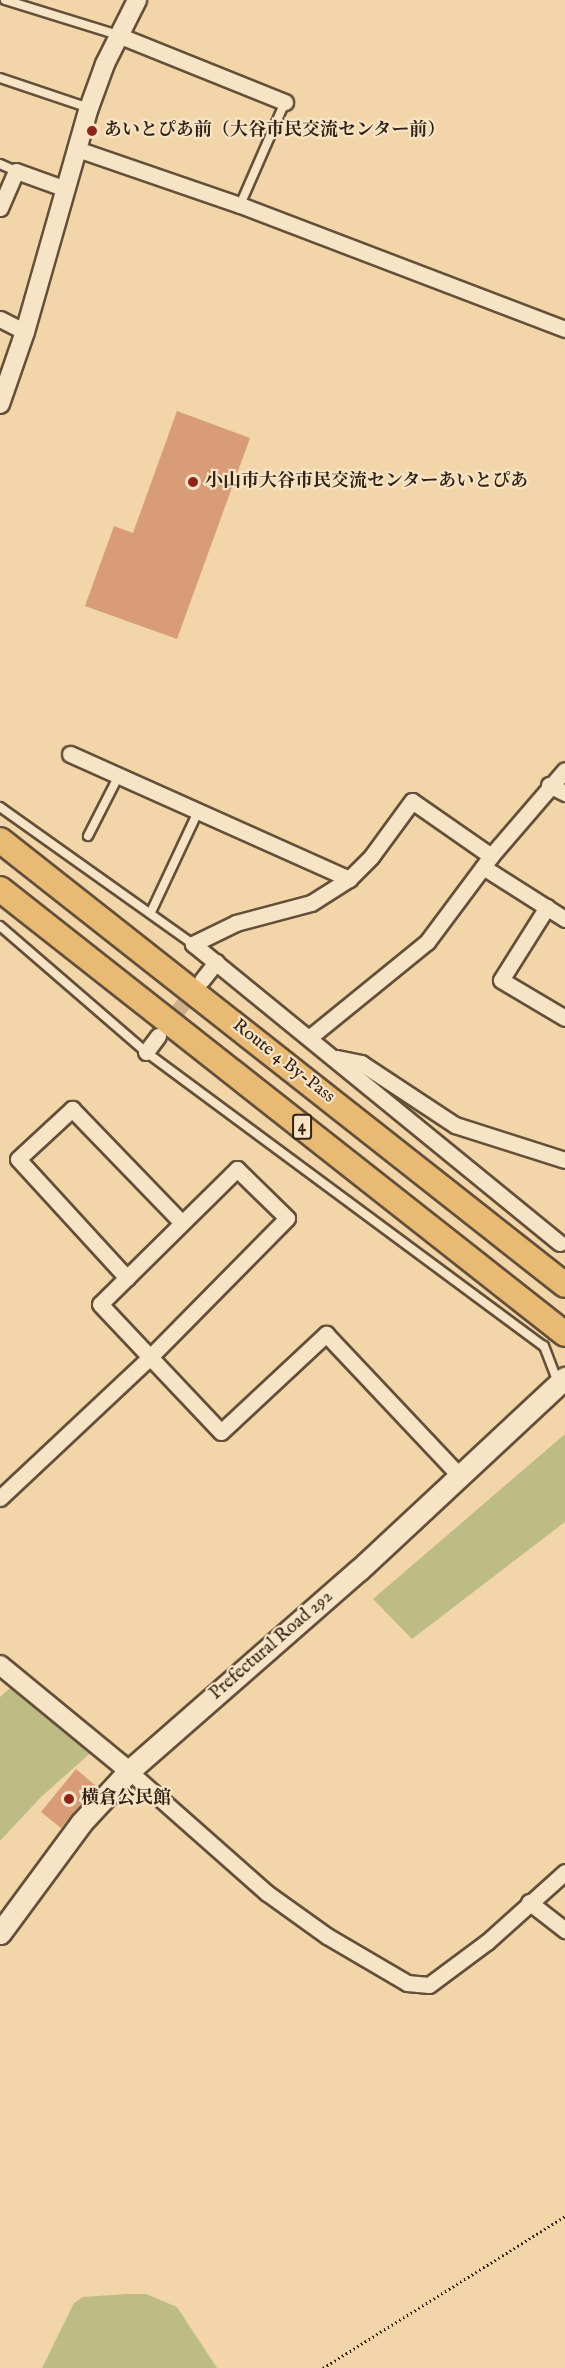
<!DOCTYPE html>
<html>
<head>
<meta charset="utf-8">
<style>
	body { margin:0 }
	#map { position:relative; width:565px; height:2368px; overflow:hidden; background:#f2d5a8; font-family:"IM FELL English","Noto Serif JP",serif }
	div>[style] { position:absolute }
	.green>* { inset:0; background:#bebc85 }
	.building>* { inset:0; background:#d89c76 }
	.minor-tunnel>* { height:15px; margin-top:-7.5px; transform-origin:0; background:repeating-linear-gradient(90deg,#ccb18a 0 15px,transparent 0 23px) }
	.path>* { height:3px; margin-top:-1.5px; transform-origin:0; background:repeating-linear-gradient(90deg,#342314 0 1.5px,transparent 0 4.5px) }
	.roads { filter:drop-shadow(2px 0 #645039) drop-shadow(-2px 0 #645039) drop-shadow(0 2px #645039) drop-shadow(0 -2px #645039) }
	.service>* { height:8px; margin:-4px; padding:0 4px; transform-origin:4px; border-radius:4px; background:#f7e4c6 }
	.minor>* { height:15px; margin:-7.5px; padding:0 7.5px; transform-origin:7.5px; border-radius:7.5px; background:#f7e4c6 }
	.tertiary>* { height:18px; margin:-9px; padding:0 9px; transform-origin:9px; border-radius:9px; background:#f7e4c6 }
	.secondary>* { height:21px; margin:-10.5px; padding:0 10.5px; transform-origin:10.5px; border-radius:10.5px; background:#f7e4c6 }
	.trunk>* { height:24px; margin:-12px; padding:0 12px; transform-origin:12px; border-radius:12px; background:#e9ba74 }
	.dots>* { width:16px; height:16px; translate:-50% -50%; box-sizing:border-box; border:3px solid #f7e4c6; border-radius:50% }
	span { translate:-50% -50%; white-space:nowrap; text-align:center; line-height:1.15; -webkit-text-stroke:4.5px #f7e4c6; paint-order:stroke }
	.shield-label span { padding:2px 4px; background:#f7e4c6; border:2px solid; border-radius:4px; -webkit-text-stroke-width:0 }
	.shield-label { font-size:16px; color:#342314; font-weight:700 }
	.poi-label { font-size:18px; color:#342314; font-weight:700 }
	.left { translate:0 -50%; text-align:left }
	.street-label { font-size:18px; color:#342314 }
</style>
</head>
<body>
<div id="map">
	<div class="green">
		<i style="clip-path:polygon(565px 1434px,565px 1522px,412px 1639px,373px 1599px)"></i>
		<i style="clip-path:polygon(26px 1674px,104px 1741px,41px 1797px,0 1841px,0 1697px)"></i>
		<i style="clip-path:polygon(127px 2294px,146px 2294px,177px 2307px,217px 2368px,42px 2368px,74px 2303px,83px 2297px)"></i>
	</div>
	<div class="building">
		<i style="clip-path:polygon(177px 411px,250px 438px,177px 639px,85px 606px,114px 526px,133px 533px)"></i>
		<i style="clip-path:polygon(76px 1769px,96px 1786px,61px 1828px,41px 1812px)"></i>
	</div>
	<div class="minor-tunnel">
		<i style="left:164px;top:1029px;width:54px;rotate:-52.5deg"></i>
	</div>
	<div class="path">
		<i style="left:323px;top:2368px;width:286px;rotate:-32.1deg"></i>
	</div>
	<div class="roads">
		<div class="service">
			<i style="left:5px;top:0;width:118px;rotate:17.2deg"></i>
			<i style="left:0;top:78px;width:94px;rotate:18.6deg"></i>
			<i style="left:0;top:164px;width:17px;rotate:24deg"></i>
			<i style="left:240px;top:205px;width:112px;rotate:-66.4deg"></i>
			<i style="left:0;top:807px;width:237px;rotate:35.4deg"></i>
			<i style="left:88px;top:836px;width:66px;rotate:-63deg"></i>
			<i style="left:151px;top:912px;width:108px;rotate:-64.9deg"></i>
			<i style="left:0;top:926px;width:193px;rotate:40.8deg"></i>
			<i style="left:146px;top:1052px;width:495px;rotate:36.5deg"></i>
			<i style="left:544px;top:1346px;width:39px;rotate:69deg"></i>
		</div>
		<div class="minor">
			<i style="left:118px;top:35px;width:180px;rotate:21.9deg"></i>
			<i style="left:77px;top:149px;width:172px;rotate:19deg"></i>
			<i style="left:240px;top:205px;width:348px;rotate:20.9deg"></i>
			<i style="left:0;top:208px;width:40px;rotate:-66.6deg"></i>
			<i style="left:16px;top:171px;width:53px;rotate:19.8deg"></i>
			<i style="left:0;top:319px;width:28px;rotate:27deg"></i>
			<i style="left:70px;top:754px;width:306px;rotate:24.1deg"></i>
			<i style="left:549px;top:785px;width:18px;rotate:27deg"></i>
			<i style="left:491px;top:856px;width:96px;rotate:-145.2deg"></i>
			<i style="left:412px;top:801px;width:69px;rotate:126.2deg"></i>
			<i style="left:371px;top:857px;width:31px;rotate:135deg"></i>
			<i style="left:349px;top:879px;width:45px;rotate:147.7deg"></i>
			<i style="left:311px;top:903px;width:78px;rotate:165.1deg"></i>
			<i style="left:236px;top:923px;width:48px;rotate:154deg"></i>
			<i style="left:193px;top:944px;width:473px;rotate:39.2deg"></i>
			<i style="left:483px;top:867px;width:97px;rotate:32.4deg"></i>
			<i style="left:547px;top:907px;width:86px;rotate:122.2deg"></i>
			<i style="left:501px;top:980px;width:74px;rotate:30.7deg"></i>
			<i style="left:202px;top:980px;width:23px;rotate:-52deg"></i>
			<i style="left:310px;top:1037px;width:151px;rotate:-39.1deg"></i>
			<i style="left:427px;top:942px;width:107px;rotate:-53.3deg"></i>
			<i style="left:491px;top:856px;width:113px;rotate:-49.3deg"></i>
			<i style="left:146px;top:1052px;width:20px;rotate:-53deg"></i>
			<i style="left:337px;top:1058px;width:25px;rotate:12deg"></i>
			<i style="left:361px;top:1063px;width:113px;rotate:33.4deg"></i>
			<i style="left:455px;top:1125px;width:115px;rotate:17.7deg"></i>
			<i style="left:127px;top:1278px;width:161px;rotate:-132.5deg"></i>
			<i style="left:18px;top:1159px;width:74px;rotate:-42.8deg"></i>
			<i style="left:72px;top:1109px;width:158px;rotate:46deg"></i>
			<i style="left:0;top:1498px;width:206px;rotate:-43.2deg"></i>
			<i style="left:150px;top:1357px;width:195px;rotate:-45.4deg"></i>
			<i style="left:287px;top:1218px;width:70px;rotate:-135.6deg"></i>
			<i style="left:237px;top:1169px;width:192px;rotate:135.4deg"></i>
			<i style="left:100px;top:1304px;width:73px;rotate:46.7deg"></i>
			<i style="left:150px;top:1357px;width:103px;rotate:46.6deg"></i>
			<i style="left:221px;top:1432px;width:144px;rotate:-43deg"></i>
			<i style="left:326px;top:1334px;width:195px;rotate:46.7deg"></i>
			<i style="left:129px;top:1771px;width:184px;rotate:41.5deg"></i>
			<i style="left:267px;top:1893px;width:74px;rotate:35.6deg"></i>
			<i style="left:327px;top:1936px;width:93px;rotate:30.4deg"></i>
			<i style="left:407px;top:1983px;width:22px;rotate:5deg"></i>
			<i style="left:429px;top:1985px;width:72px;rotate:-36.6deg"></i>
			<i style="left:487px;top:1942px;width:105px;rotate:-41.9deg"></i>
			<i style="left:529px;top:1902px;width:46px;rotate:37.9deg"></i>
		</div>
		<div class="tertiary">
			<i style="left:0;top:404px;width:76px;rotate:-70.9deg"></i>
			<i style="left:25px;top:332px;width:233px;rotate:-74.1deg"></i>
			<i style="left:89px;top:108px;width:47px;rotate:-70deg"></i>
			<i style="left:105px;top:64px;width:72px;rotate:-63.4deg"></i>
			<i style="left:0;top:1665px;width:167px;rotate:39.4deg"></i>
		</div>
		<div class="secondary">
			<i style="left:0;top:1933px;width:137px;rotate:-53.6deg"></i>
			<i style="left:81px;top:1823px;width:71px;rotate:-47.3deg"></i>
			<i style="left:129px;top:1771px;width:305px;rotate:-41.2deg"></i>
			<i style="left:359px;top:1570px;width:282px;rotate:-43deg"></i>
		</div>
		<div class="trunk">
			<i style="left:0;top:840px;width:719px;rotate:38.22deg"></i>
			<i style="left:0;top:889px;width:719px;rotate:38.22deg"></i>
		</div>
	</div>
	<div class="dots">
		<i style="left:92px;top:131px;background:#8f2418"></i>
		<i style="left:193px;top:482px;background:#8f2418"></i>
		<i style="left:69px;top:1799px;background:#8f2418"></i>
	</div>
	<div class="shield-label">
		<span style="left:302px;top:1127px">4</span>
	</div>
	<div class="poi-label">
		<span class="left" style="left:104px;top:131px">あいとぴあ前（大谷市民交流センター前）</span>
		<span class="left" style="left:205px;top:482px">小山市大谷市民交流センターあいとぴあ</span>
		<span class="left" style="left:81px;top:1799px">横倉公民館</span>
	</div>
	<div class="street-label">
		<span style="left:283px;top:1062px;rotate:38deg">Route 4 By-Pass</span>
		<span style="left:272px;top:1646px;rotate:-41deg">Prefectural Road 292</span>
	</div>
</div>
</body>
</html>
